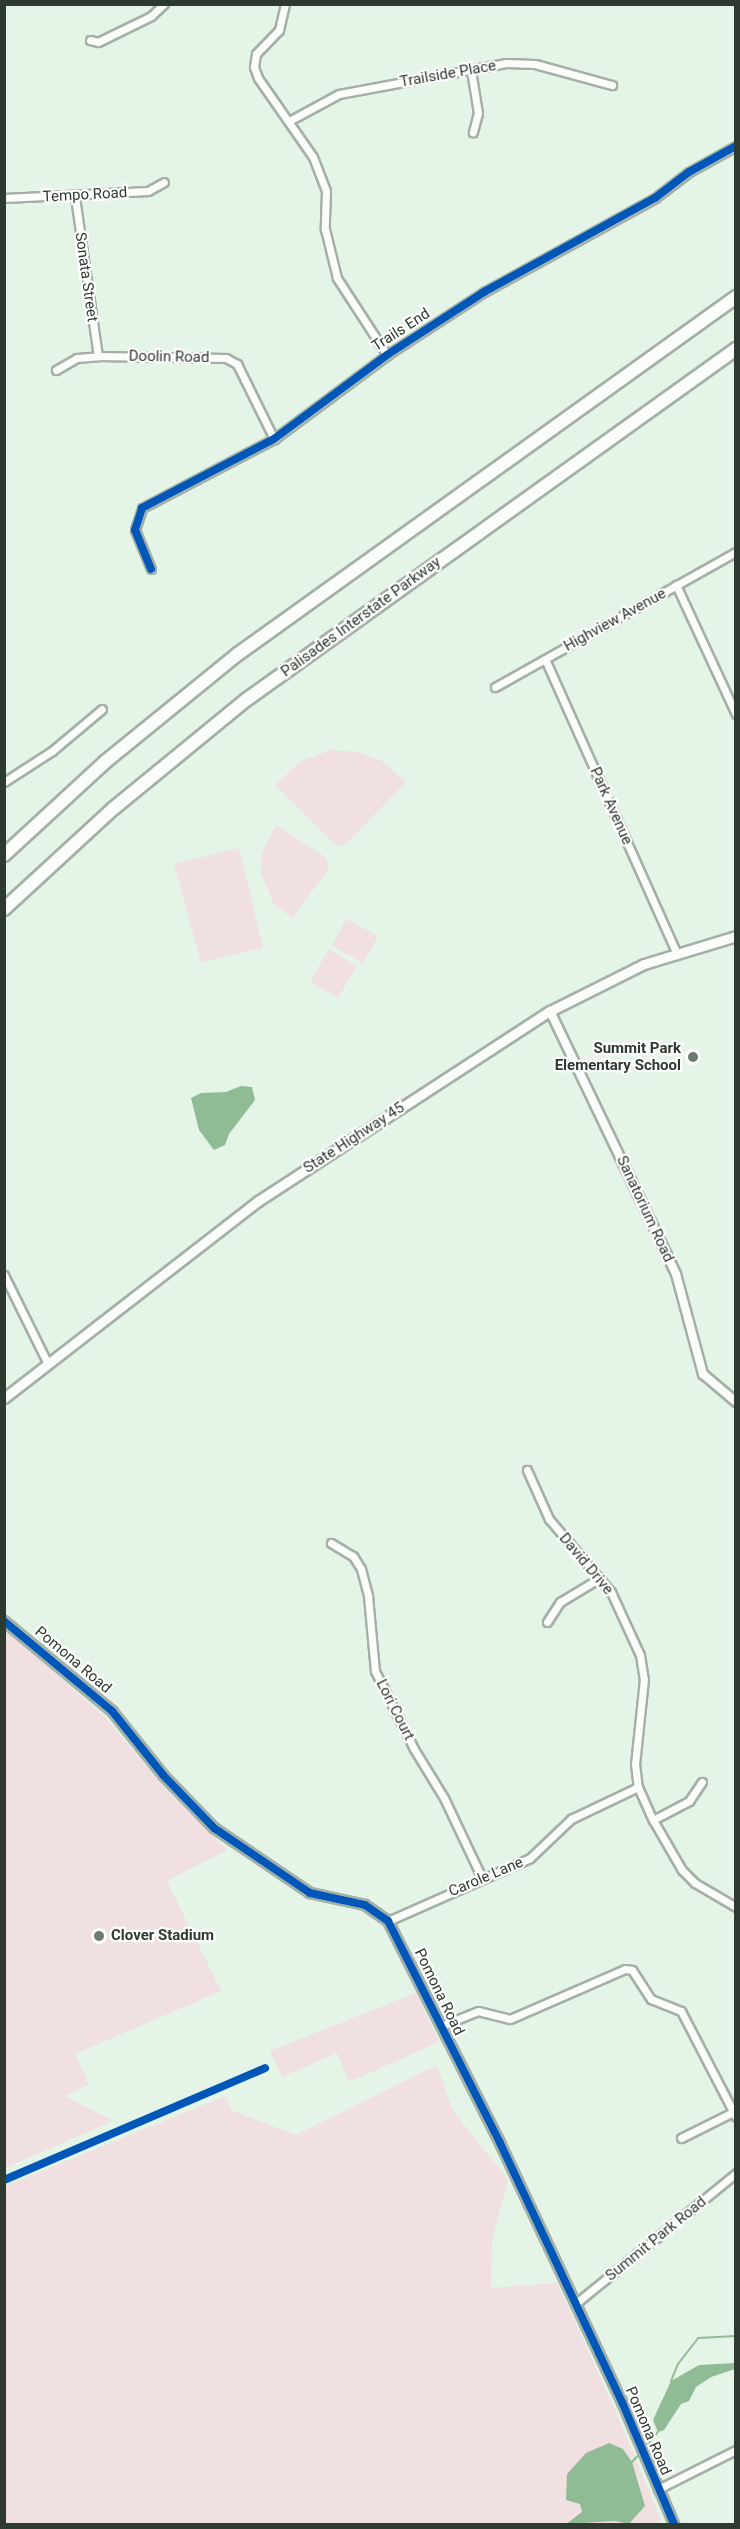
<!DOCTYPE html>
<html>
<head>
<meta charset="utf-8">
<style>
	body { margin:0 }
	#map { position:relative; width:740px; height:2529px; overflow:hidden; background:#e4f4e6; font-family:Roboto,sans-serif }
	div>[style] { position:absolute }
	.green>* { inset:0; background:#f0e0e2 }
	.water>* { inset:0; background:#8fbb95 }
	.stream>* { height:2px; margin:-1px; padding:0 1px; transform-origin:1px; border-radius:1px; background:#8fbb95 }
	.roads { filter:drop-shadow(2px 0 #a4b0a5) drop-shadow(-2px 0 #a4b0a5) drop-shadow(0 2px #a4b0a5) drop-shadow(0 -2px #a4b0a5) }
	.minor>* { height:7px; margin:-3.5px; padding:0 3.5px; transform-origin:3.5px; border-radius:3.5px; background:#fbfdfb }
	.tertiary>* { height:8px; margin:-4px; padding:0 4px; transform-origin:4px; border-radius:4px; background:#fbfdfb }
	.secondary>* { height:9px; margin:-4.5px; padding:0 4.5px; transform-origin:4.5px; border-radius:4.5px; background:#fbfdfb }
	.motorway>* { height:12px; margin:-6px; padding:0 6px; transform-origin:6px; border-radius:6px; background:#fbfdfb }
	.cycleway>* { height:8px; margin:-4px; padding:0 4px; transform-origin:4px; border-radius:4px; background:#0057b8 }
	.dots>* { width:16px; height:16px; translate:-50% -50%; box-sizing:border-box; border:3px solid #fff; border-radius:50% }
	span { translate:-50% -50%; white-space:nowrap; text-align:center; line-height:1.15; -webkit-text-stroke:4.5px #fff; paint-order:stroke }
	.street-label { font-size:15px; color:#2e392f }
	.poi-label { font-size:15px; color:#2e392f; font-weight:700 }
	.right { translate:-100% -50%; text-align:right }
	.left { translate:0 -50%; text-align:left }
	.frame { position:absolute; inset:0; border:6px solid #2e392f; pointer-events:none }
</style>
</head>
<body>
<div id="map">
	<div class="green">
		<i style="clip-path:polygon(331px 750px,358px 752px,382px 761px,406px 782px,345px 845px,337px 846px,275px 785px,301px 761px)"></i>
		<i style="clip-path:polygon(276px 825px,327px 858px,329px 869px,292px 918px,274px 904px,261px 873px,262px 853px)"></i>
		<i style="clip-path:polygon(239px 848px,263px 948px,201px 962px,174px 864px)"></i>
		<i style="clip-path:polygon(346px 919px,378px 936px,363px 963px,332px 946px)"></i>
		<i style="clip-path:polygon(329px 949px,357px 966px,338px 998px,310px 981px)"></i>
		<i style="clip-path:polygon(4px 1629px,105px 1717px,165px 1788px,227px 1850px,167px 1881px,221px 1991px,75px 2054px,89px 2085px,65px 2096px,113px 2121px,5px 2168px)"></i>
		<i style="clip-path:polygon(416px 1993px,439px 2042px,349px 2082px,337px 2053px,282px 2077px,270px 2051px)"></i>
		<i style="clip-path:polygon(437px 2065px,453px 2111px,508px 2179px,492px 2240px,491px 2288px,557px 2283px,617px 2414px,661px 2520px,659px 2524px,5px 2524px,5px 2186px,225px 2096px,233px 2111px,296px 2135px)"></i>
	</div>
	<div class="water">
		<i style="clip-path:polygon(241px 1086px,252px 1087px,255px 1100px,229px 1134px,225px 1145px,214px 1150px,199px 1130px,191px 1098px,201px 1093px,226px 1092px)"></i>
		<i style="clip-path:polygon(735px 2363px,735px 2369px,711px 2377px,696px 2387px,689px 2401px,681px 2404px,664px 2430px,658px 2432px,653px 2420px,671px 2381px,699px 2365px)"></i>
		<i style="clip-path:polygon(609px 2443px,623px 2449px,632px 2462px,645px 2506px,629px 2524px,615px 2521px,566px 2524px,582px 2512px,580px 2504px,566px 2500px,567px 2474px,586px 2453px)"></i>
	</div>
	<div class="stream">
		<i style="left:671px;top:2381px;width:18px;rotate:-68deg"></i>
		<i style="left:678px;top:2364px;width:33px;rotate:-52deg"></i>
		<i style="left:698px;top:2338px;width:38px;rotate:-3deg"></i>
		<i style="left:644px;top:2449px;width:22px;rotate:-51deg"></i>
		<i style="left:632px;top:2462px;width:12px;rotate:-48deg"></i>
	</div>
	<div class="roads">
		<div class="minor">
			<i style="left:285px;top:4px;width:27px;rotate:103deg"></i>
			<i style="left:279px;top:30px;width:33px;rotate:134deg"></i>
			<i style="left:256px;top:54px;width:13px;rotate:99deg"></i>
			<i style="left:254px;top:67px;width:12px;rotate:70deg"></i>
			<i style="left:258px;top:78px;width:96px;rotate:55.2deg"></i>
			<i style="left:313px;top:157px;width:36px;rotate:69deg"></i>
			<i style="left:326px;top:191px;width:38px;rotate:92deg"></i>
			<i style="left:325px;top:229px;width:50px;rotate:76.2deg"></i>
			<i style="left:337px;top:278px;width:92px;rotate:57deg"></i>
			<i style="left:90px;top:40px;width:8px;rotate:14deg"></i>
			<i style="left:98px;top:42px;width:59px;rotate:-26.1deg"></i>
			<i style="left:151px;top:16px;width:18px;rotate:-43deg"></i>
			<i style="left:471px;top:70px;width:44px;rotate:80.8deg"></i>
			<i style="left:478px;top:113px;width:20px;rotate:105deg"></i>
			<i style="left:289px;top:121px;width:57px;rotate:-28.4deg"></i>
			<i style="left:339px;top:94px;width:170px;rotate:-10.5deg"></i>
			<i style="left:506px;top:63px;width:29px;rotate:2deg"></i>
			<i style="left:535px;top:64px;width:80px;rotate:15.3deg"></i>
			<i style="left:75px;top:197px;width:161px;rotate:81.8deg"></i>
			<i style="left:4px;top:198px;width:144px;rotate:-2.8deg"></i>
			<i style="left:148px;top:191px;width:18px;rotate:-29deg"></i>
			<i style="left:56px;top:370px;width:24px;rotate:-30deg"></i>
			<i style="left:77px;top:358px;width:21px;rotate:-5deg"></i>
			<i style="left:98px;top:356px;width:128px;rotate:0.9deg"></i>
			<i style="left:226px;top:358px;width:13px;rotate:29deg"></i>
			<i style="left:237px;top:364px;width:84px;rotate:63.7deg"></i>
			<i style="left:151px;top:569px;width:42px;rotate:-112.3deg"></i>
			<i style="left:135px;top:530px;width:23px;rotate:-72deg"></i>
			<i style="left:142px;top:508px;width:149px;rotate:-27.6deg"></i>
			<i style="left:274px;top:439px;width:141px;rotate:-36.6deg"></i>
			<i style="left:387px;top:355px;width:116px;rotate:-33deg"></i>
			<i style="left:484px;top:292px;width:195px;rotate:-28.8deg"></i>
			<i style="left:655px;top:198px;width:43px;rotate:-37.4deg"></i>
			<i style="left:689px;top:172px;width:54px;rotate:-29deg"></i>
			<i style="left:676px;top:585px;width:142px;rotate:65.1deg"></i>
			<i style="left:545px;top:659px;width:321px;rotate:65.9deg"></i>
			<i style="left:495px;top:687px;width:276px;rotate:-29.3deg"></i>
			<i style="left:4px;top:782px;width:57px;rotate:-32.9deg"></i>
			<i style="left:52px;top:751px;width:65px;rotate:-40deg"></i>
			<i style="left:4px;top:1275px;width:99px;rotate:63.7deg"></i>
			<i style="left:527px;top:1470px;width:54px;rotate:65.8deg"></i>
			<i style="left:549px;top:1519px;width:96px;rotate:49.7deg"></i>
			<i style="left:611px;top:1592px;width:69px;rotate:65.3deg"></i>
			<i style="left:640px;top:1655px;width:24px;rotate:81deg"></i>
			<i style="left:644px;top:1679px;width:85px;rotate:96deg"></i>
			<i style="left:635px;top:1764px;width:23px;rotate:83deg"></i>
			<i style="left:638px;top:1787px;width:36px;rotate:66deg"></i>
			<i style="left:653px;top:1820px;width:58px;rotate:59.9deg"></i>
			<i style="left:682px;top:1870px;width:18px;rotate:45deg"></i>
			<i style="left:695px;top:1883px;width:48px;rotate:30.3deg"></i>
			<i style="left:331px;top:1543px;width:26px;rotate:31deg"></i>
			<i style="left:353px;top:1556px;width:15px;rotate:58deg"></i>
			<i style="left:361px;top:1569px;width:28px;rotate:75deg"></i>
			<i style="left:368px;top:1596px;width:75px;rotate:84.7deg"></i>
			<i style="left:375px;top:1671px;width:87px;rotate:63.4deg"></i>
			<i style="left:414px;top:1749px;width:57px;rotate:58.5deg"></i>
			<i style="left:444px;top:1798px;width:89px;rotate:64.6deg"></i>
			<i style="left:547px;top:1622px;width:24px;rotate:-57deg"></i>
			<i style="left:560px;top:1602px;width:47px;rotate:-31deg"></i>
			<i style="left:653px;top:1820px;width:41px;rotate:-27.8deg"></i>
			<i style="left:689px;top:1801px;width:23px;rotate:-56deg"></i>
			<i style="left:388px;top:1921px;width:155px;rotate:-23.9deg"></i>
			<i style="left:530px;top:1858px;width:57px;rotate:-43.6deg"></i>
			<i style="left:571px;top:1819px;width:74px;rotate:-25.5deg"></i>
			<i style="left:441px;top:2026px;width:40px;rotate:-22deg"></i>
			<i style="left:478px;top:2011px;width:33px;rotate:14deg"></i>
			<i style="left:510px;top:2019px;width:125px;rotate:-23.5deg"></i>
			<i style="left:625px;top:1969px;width:7px;rotate:8deg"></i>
			<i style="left:632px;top:1970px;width:35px;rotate:57deg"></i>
			<i style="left:651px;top:1999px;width:32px;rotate:22deg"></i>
			<i style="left:681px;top:2011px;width:119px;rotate:62.6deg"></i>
			<i style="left:681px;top:2138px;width:58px;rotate:-26.6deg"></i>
			<i style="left:575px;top:2304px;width:208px;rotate:-39.1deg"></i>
			<i style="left:658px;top:2489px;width:87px;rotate:-26.6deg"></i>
		</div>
		<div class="tertiary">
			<i style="left:550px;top:1011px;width:292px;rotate:64.4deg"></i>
			<i style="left:676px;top:1274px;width:104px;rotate:74.9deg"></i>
			<i style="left:703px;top:1374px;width:43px;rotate:40.3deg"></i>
			<i style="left:4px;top:1621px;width:141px;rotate:39.8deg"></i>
			<i style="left:112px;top:1711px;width:82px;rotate:51.4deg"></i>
			<i style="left:163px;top:1775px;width:74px;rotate:46.1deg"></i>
			<i style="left:214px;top:1828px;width:116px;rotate:34.1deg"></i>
			<i style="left:310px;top:1893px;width:56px;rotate:12.3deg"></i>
			<i style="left:365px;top:1905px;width:28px;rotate:35deg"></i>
			<i style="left:388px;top:1921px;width:249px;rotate:63.2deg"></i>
			<i style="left:500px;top:2143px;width:286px;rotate:64.8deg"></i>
			<i style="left:622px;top:2402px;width:133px;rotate:66.9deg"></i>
		</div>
		<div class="secondary">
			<i style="left:4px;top:1398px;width:321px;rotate:-37.8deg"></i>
			<i style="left:258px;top:1201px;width:348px;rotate:-33.1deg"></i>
			<i style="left:550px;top:1011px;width:105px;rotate:-26.6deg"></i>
			<i style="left:644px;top:964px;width:96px;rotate:-16.9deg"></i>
		</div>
		<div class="motorway">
			<i style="left:4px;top:855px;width:137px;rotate:-42.6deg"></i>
			<i style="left:105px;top:762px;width:171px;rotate:-39.1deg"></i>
			<i style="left:238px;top:654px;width:613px;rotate:-35.64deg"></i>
			<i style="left:4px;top:909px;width:149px;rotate:-42.6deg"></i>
			<i style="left:114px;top:808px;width:171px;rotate:-39.3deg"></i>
			<i style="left:246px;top:700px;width:603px;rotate:-35.62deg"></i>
		</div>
	</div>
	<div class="cycleway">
		<i style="left:151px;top:569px;width:42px;rotate:-112.3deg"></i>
		<i style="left:135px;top:530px;width:23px;rotate:-72deg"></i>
		<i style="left:142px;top:508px;width:149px;rotate:-27.6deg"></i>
		<i style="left:274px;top:439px;width:141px;rotate:-36.6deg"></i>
		<i style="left:387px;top:355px;width:116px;rotate:-33deg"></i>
		<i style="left:484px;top:292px;width:195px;rotate:-28.8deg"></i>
		<i style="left:655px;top:198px;width:43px;rotate:-37.4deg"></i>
		<i style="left:689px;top:172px;width:54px;rotate:-29deg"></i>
		<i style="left:4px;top:1621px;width:141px;rotate:39.8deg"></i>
		<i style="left:112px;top:1711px;width:82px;rotate:51.4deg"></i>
		<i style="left:163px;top:1775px;width:74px;rotate:46.1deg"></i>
		<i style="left:214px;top:1828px;width:116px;rotate:34.1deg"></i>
		<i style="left:310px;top:1893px;width:56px;rotate:12.3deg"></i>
		<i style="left:365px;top:1905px;width:28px;rotate:35deg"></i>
		<i style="left:388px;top:1921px;width:249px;rotate:63.2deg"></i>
		<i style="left:500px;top:2143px;width:286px;rotate:64.8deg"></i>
		<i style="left:622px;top:2402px;width:133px;rotate:66.9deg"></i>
		<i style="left:4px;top:2180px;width:284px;rotate:-23.2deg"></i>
	</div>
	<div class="dots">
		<i style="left:693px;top:1057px;background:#6e7a6f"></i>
		<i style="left:99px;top:1936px;background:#6e7a6f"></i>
	</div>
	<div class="street-label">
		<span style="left:448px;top:74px;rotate:-10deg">Trailside Place</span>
		<span style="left:85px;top:195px;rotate:-3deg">Tempo Road</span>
		<span style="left:86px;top:277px;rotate:82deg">Sonata Street</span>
		<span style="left:401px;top:330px;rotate:-33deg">Trails End</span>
		<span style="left:169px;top:357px;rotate:1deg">Doolin Road</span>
		<span style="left:361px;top:617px;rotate:-36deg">Palisades Interstate Parkway</span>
		<span style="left:615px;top:620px;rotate:-29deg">Highview Avenue</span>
		<span style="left:611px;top:806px;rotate:66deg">Park Avenue</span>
		<span style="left:354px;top:1138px;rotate:-33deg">State Highway 45</span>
		<span style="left:645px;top:1209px;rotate:65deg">Sanatorium Road</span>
		<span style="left:586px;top:1564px;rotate:50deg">David Drive</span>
		<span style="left:73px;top:1660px;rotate:40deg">Pomona Road</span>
		<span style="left:395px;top:1710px;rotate:63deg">Lori Court</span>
		<span style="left:486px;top:1877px;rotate:-23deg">Carole Lane</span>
		<span style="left:439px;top:1992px;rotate:64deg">Pomona Road</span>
		<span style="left:656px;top:2239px;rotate:-39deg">Summit Park Road</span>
		<span style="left:648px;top:2431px;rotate:67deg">Pomona Road</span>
	</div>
	<div class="poi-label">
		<span class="right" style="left:681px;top:1057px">Summit Park<br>Elementary School</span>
		<span class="left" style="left:111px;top:1936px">Clover Stadium</span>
	</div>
	<div class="frame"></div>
</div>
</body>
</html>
